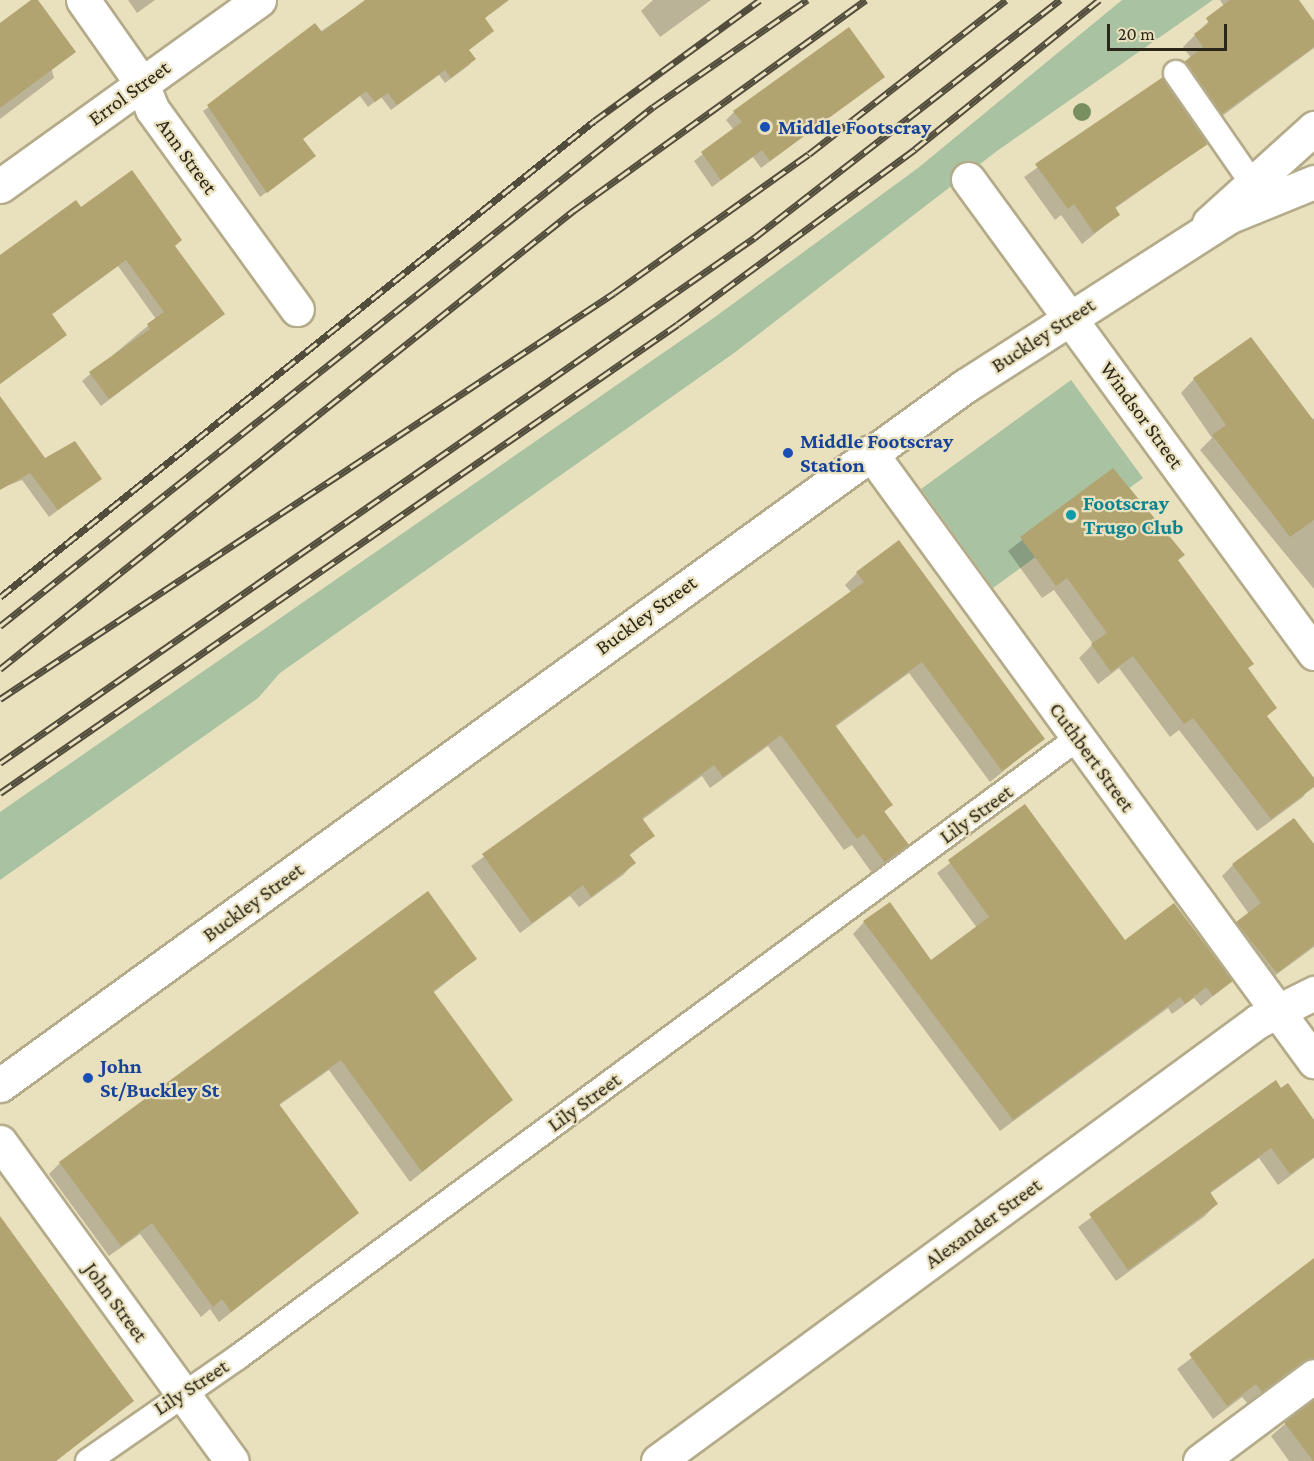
<!DOCTYPE html>
<html>
<head>
<meta charset="utf-8">
<style>
	body { margin:0 }
	#map { position:relative; width:1314px; height:1461px; overflow:hidden; background:#e9e0bd; font-family:"Crimson Pro",serif }
	div>[style] { position:absolute }
	.green>* { inset:0; background:#a9c3a2 }
	.shadow>* { inset:0; background:#0003 }
	.building>* { inset:0; background:#b2a471 }
	.roads { filter:drop-shadow(2px 0 #b4ab8a) drop-shadow(-2px 0 #b4ab8a) drop-shadow(0 2px #b4ab8a) drop-shadow(0 -2px #b4ab8a) }
	.service>* { height:24px; margin:-12px; padding:0 12px; transform-origin:12px; border-radius:12px; background:#fff }
	.minor>* { height:33px; margin:-16.5px; padding:0 16.5px; transform-origin:16.5px; border-radius:16.5px; background:#fff }
	.tertiary>* { height:33px; margin:-16.5px; padding:0 16.5px; transform-origin:16.5px; border-radius:16.5px; background:#fff }
	.primary>* { height:33px; margin:-16.5px; padding:0 16.5px; transform-origin:16.5px; border-radius:16.5px; background:#fff }
	.rail>* { height:7px; margin-top:-3.5px; transform-origin:0; background:repeating-linear-gradient(90deg,#e9e0bd 0 14px,#514c3b 0 28px); box-sizing:border-box; border-block:2px solid #514c3b }
	.trees>* { width:18px; height:18px; margin:-9px; border-radius:50%; background:#798f5f }
	.dots>* { width:16px; height:16px; translate:-50% -50%; box-sizing:border-box; border:3px solid #e9e0bd; border-radius:50% }
	span { translate:-50% -50%; white-space:nowrap; text-align:center; line-height:1.15; -webkit-text-stroke:4.5px #e9e0bd; paint-order:stroke }
	.street-label { font-size:21px; color:#2a2619 }
	.transit-label { font-size:21px; color:#164399; font-weight:700 }
	.left { translate:0 -50%; text-align:left }
	.culture-label { font-size:21px; color:#0d838f; font-weight:700 }
	.scale { position:absolute; left:1107px; top:24px; width:120px; height:27px; box-sizing:border-box; border:3px solid #2a2619; border-top:0; padding-left:8px; font-size:18px; line-height:21px; white-space:nowrap; color:#2a2619; -webkit-text-stroke:4px #e9e0bd; paint-order:stroke }
</style>
</head>
<body>
<div id="map">
	<div class="green">
		<i style="clip-path:polygon(1122px 0,1213px 0,997px 151px,734px 353px,280px 673px,258px 698px,0 880px,0 812px,715px 317px,918px 168px)"></i>
		<i style="clip-path:polygon(1071px 380px,1143px 478px,993px 588px,921px 489px)"></i>
	</div>
	<div class="shadow">
		<i style="clip-path:polygon(33px 0,54px 78px,0 119px,0 24px)"></i>
		<i style="clip-path:polygon(128px 0,155px 0,137px 13px)"></i>
		<i style="clip-path:polygon(367px 0,506px 0,483px 19px,468px 50px,474px 59px,469px 65px,445px 83px,439px 75px,391px 110px,381px 97px,368px 107px,360px 96px,302px 139px,309px 161px,260px 197px,203px 111px)"></i>
		<i style="clip-path:polygon(653px 0,711px 0,660px 37px,641px 11px)"></i>
		<i style="clip-path:polygon(1220px 0,1296px 0,1314px 24px,1314px 48px,1210px 125px,1173px 74px,1191px 58px,1183px 47px,1224px 6px)"></i>
		<i style="clip-path:polygon(883px 77px,761px 168px,753px 157px,712px 187px,694px 161px,734px 130px,726px 120px,734px 112px)"></i>
		<i style="clip-path:polygon(1162px 79px,1206px 144px,1114px 209px,1118px 215px,1082px 244px,1061px 215px,1055px 220px,1024px 177px)"></i>
		<i style="clip-path:polygon(81px 209px,174px 247px,223px 314px,101px 406px,82px 381px,156px 319px,118px 266px,51px 315px,65px 334px,0 384px,0 256px)"></i>
		<i style="clip-path:polygon(1194px 379px,1314px 419px,1314px 589px,1200px 450px,1212px 438px,1181px 393px)"></i>
		<i style="clip-path:polygon(0 398px,45px 460px,100px 478px,49px 517px,22px 480px,4px 487px,0 482px)"></i>
		<i style="clip-path:polygon(1113px 470px,1183px 555px,1177px 561px,1247px 669px,1266px 717px,1314px 781px,1303px 797px,1257px 831px,1179px 730px,1170px 737px,1119px 668px,1098px 684px,1079px 658px,1093px 644px,1054px 590px,1042px 598px,1008px 551px)"></i>
		<i style="clip-path:polygon(857px 573px,1043px 739px,990px 782px,909px 673px,835px 727px,891px 805px,883px 813px,907px 845px,872px 873px,852px 845px,844px 850px,768px 746px,710px 788px,702px 776px,642px 820px,653px 836px,629px 856px,634px 863px,623px 875px,579px 907px,570px 896px,520px 933px,471px 866px,851px 592px,845px 585px)"></i>
		<i style="clip-path:polygon(1025px 806px,1125px 942px,1231px 981px,1201px 1006px,1194px 998px,1172px 1014px,1168px 1008px,1000px 1131px,853px 934px,864px 922px,931px 962px,977px 928px,937px 873px)"></i>
		<i style="clip-path:polygon(1314px 847px,1314px 947px,1265px 983px,1225px 934px,1249px 914px,1222px 876px,1233px 865px)"></i>
		<i style="clip-path:polygon(475px 959px,433px 993px,511px 1100px,410px 1182px,329px 1070px,278px 1106px,357px 1213px,219px 1322px,210px 1309px,201px 1317px,140px 1234px,109px 1256px,49px 1174px,60px 1163px)"></i>
		<i style="clip-path:polygon(1276px 1083px,1314px 1122px,1314px 1158px,1278px 1185px,1259px 1158px,1209px 1194px,1216px 1204px,1205px 1216px,1116px 1281px,1078px 1227px)"></i>
		<i style="clip-path:polygon(0 1231px,132px 1401px,56px 1461px,0 1461px)"></i>
		<i style="clip-path:polygon(1314px 1264px,1314px 1377px,1288px 1374px,1248px 1404px,1242px 1397px,1213px 1419px,1177px 1369px)"></i>
		<i style="clip-path:polygon(1314px 1399px,1314px 1461px,1289px 1461px,1271px 1436px)"></i>
	</div>
	<div class="building">
		<i style="clip-path:polygon(31px 0,38px 0,76px 52px,0 108px,0 23px)"></i>
		<i style="clip-path:polygon(365px 0,509px 0,485px 18px,494px 31px,469px 50px,476px 59px,451px 78px,445px 70px,397px 105px,388px 93px,375px 102px,366px 91px,303px 139px,316px 156px,267px 193px,207px 105px,315px 23px,322px 32px)"></i>
		<i style="clip-path:polygon(1230px 0,1299px 0,1314px 21px,1314px 47px,1222px 114px,1184px 62px,1203px 47px,1194px 34px,1209px 23px,1206px 18px)"></i>
		<i style="clip-path:polygon(849px 27px,885px 77px,770px 161px,762px 150px,721px 180px,701px 152px,742px 122px,733px 111px)"></i>
		<i style="clip-path:polygon(1163px 77px,1208px 144px,1115px 207px,1120px 215px,1094px 233px,1074px 204px,1068px 209px,1035px 164px)"></i>
		<i style="clip-path:polygon(132px 170px,182px 240px,175px 246px,225px 314px,109px 399px,89px 372px,150px 329px,147px 324px,164px 312px,126px 260px,52px 314px,67px 335px,0 384px,0 255px,76px 200px,81px 207px)"></i>
		<i style="clip-path:polygon(1251px 337px,1314px 421px,1314px 520px,1290px 537px,1212px 435px,1226px 425px,1193px 378px)"></i>
		<i style="clip-path:polygon(0 396px,45px 458px,75px 441px,102px 479px,58px 510px,30px 473px,0 490px)"></i>
		<i style="clip-path:polygon(1113px 468px,1185px 555px,1178px 560px,1254px 664px,1248px 668px,1277px 708px,1267px 716px,1314px 778px,1314px 787px,1271px 819px,1193px 718px,1184px 724px,1133px 656px,1111px 672px,1091px 644px,1107px 633px,1067px 578px,1056px 586px,1020px 537px)"></i>
		<i style="clip-path:polygon(899px 540px,1045px 739px,1002px 771px,922px 662px,835px 725px,893px 805px,884px 811px,909px 845px,885px 863px,864px 834px,857px 839px,781px 735px,723px 777px,714px 765px,642px 818px,655px 836px,629px 854px,636px 863px,591px 897px,583px 885px,532px 923px,482px 854px,864px 582px,856px 572px)"></i>
		<i style="clip-path:polygon(1025px 804px,1125px 940px,1174px 903px,1233px 981px,1213px 996px,1206px 987px,1185px 1004px,1180px 997px,1013px 1120px,863px 921px,890px 902px,931px 960px,989px 917px,948px 860px)"></i>
		<i style="clip-path:polygon(1294px 818px,1314px 844px,1314px 945px,1277px 973px,1236px 922px,1261px 903px,1232px 864px)"></i>
		<i style="clip-path:polygon(428px 891px,477px 959px,433px 991px,513px 1100px,422px 1172px,341px 1060px,279px 1104px,359px 1213px,231px 1312px,222px 1299px,213px 1307px,152px 1223px,121px 1246px,59px 1162px)"></i>
		<i style="clip-path:polygon(1276px 1080px,1281px 1088px,1288px 1083px,1314px 1120px,1314px 1157px,1290px 1174px,1271px 1148px,1210px 1192px,1218px 1204px,1128px 1270px,1089px 1214px)"></i>
		<i style="clip-path:polygon(0 1216px,134px 1401px,56px 1461px,0 1461px)"></i>
		<i style="clip-path:polygon(1314px 1258px,1314px 1358px,1262px 1392px,1256px 1384px,1227px 1406px,1189px 1354px)"></i>
		<i style="clip-path:polygon(1314px 1399px,1314px 1461px,1313px 1461px,1284px 1422px)"></i>
	</div>
	<div class="roads">
		<div class="service">
			<i style="left:1176px;top:73px;width:151px;rotate:55.3deg"></i>
			<i style="left:88px;top:1461px;width:183px;rotate:-34.7deg"></i>
			<i style="left:238px;top:1357px;width:1043px;rotate:-36.39deg"></i>
		</div>
		<div class="minor">
			<i style="left:83px;top:0;width:103px;rotate:54.9deg"></i>
			<i style="left:142px;top:84px;width:27px;rotate:68deg"></i>
			<i style="left:152px;top:109px;width:247px;rotate:54.1deg"></i>
			<i style="left:968px;top:179px;width:587px;rotate:53.87deg"></i>
			<i style="left:0;top:186px;width:319px;rotate:-35.7deg"></i>
			<i style="left:870px;top:452px;width:754px;rotate:53.91deg"></i>
			<i style="left:0;top:1142px;width:394px;rotate:54deg"></i>
			<i style="left:658px;top:1461px;width:744px;rotate:-36.25deg"></i>
			<i style="left:1258px;top:1021px;width:63px;rotate:-26.6deg"></i>
			<i style="left:1200px;top:1461px;width:142px;rotate:-36.7deg"></i>
		</div>
		<div class="tertiary">
			<i style="left:1209px;top:223px;width:142px;rotate:-42.1deg"></i>
		</div>
		<div class="primary">
			<i style="left:0;top:1085px;width:1192px;rotate:-35.92deg"></i>
			<i style="left:965px;top:386px;width:313px;rotate:-32.7deg"></i>
			<i style="left:1228px;top:217px;width:93px;rotate:-22.1deg"></i>
		</div>
	</div>
	<div class="rail">
		<i style="left:0;top:597px;width:761px;rotate:-38.71deg"></i>
		<i style="left:594px;top:121px;width:205px;rotate:-36.1deg"></i>
		<i style="left:0;top:626px;width:834px;rotate:-38.48deg"></i>
		<i style="left:653px;top:107px;width:188px;rotate:-34.8deg"></i>
		<i style="left:0;top:669px;width:734px;rotate:-38.64deg"></i>
		<i style="left:573px;top:211px;width:361px;rotate:-35.8deg"></i>
		<i style="left:0;top:699px;width:736px;rotate:-33.47deg"></i>
		<i style="left:614px;top:293px;width:239px;rotate:-35.5deg"></i>
		<i style="left:809px;top:154px;width:250px;rotate:-38deg"></i>
		<i style="left:0;top:763px;width:919px;rotate:-34.85deg"></i>
		<i style="left:754px;top:238px;width:388px;rotate:-37.9deg"></i>
		<i style="left:0;top:793px;width:824px;rotate:-34.67deg"></i>
		<i style="left:678px;top:324px;width:295px;rotate:-36.4deg"></i>
		<i style="left:915px;top:149px;width:237px;rotate:-39deg"></i>
	</div>
	<div class="trees">
		<i style="left:1082px;top:112px"></i>
	</div>
	<div class="dots">
		<i style="left:765px;top:127px;background:#1a4fb4"></i>
		<i style="left:788px;top:453px;background:#1a4fb4"></i>
		<i style="left:1071px;top:515px;background:#0f9aa8"></i>
		<i style="left:88px;top:1078px;background:#1a4fb4"></i>
	</div>
	<div class="street-label">
		<span style="left:129px;top:93px;rotate:-36deg">Errol Street</span>
		<span style="left:187px;top:156px;rotate:54deg">Ann Street</span>
		<span style="left:1043px;top:335px;rotate:-33deg">Buckley Street</span>
		<span style="left:1142px;top:415px;rotate:54deg">Windsor Street</span>
		<span style="left:646px;top:615px;rotate:-36deg">Buckley Street</span>
		<span style="left:1092px;top:757px;rotate:54deg">Cuthbert Street</span>
		<span style="left:976px;top:814px;rotate:-36deg">Lily Street</span>
		<span style="left:253px;top:902px;rotate:-36deg">Buckley Street</span>
		<span style="left:584px;top:1102px;rotate:-36deg">Lily Street</span>
		<span style="left:983px;top:1223px;rotate:-36deg">Alexander Street</span>
		<span style="left:116px;top:1302px;rotate:54deg">John Street</span>
		<span style="left:191px;top:1387px;rotate:-33deg">Lily Street</span>
	</div>
	<div class="transit-label">
		<span class="left" style="left:778px;top:127px">Middle Footscray</span>
		<span class="left" style="left:800px;top:453px">Middle Footscray<br>Station</span>
		<span class="left" style="left:100px;top:1078px">John<br>St/Buckley St</span>
	</div>
	<div class="culture-label">
		<span class="left" style="left:1083px;top:515px">Footscray<br>Trugo Club</span>
	</div>
	<div class="scale">20 m</div>
</div>
</body>
</html>
